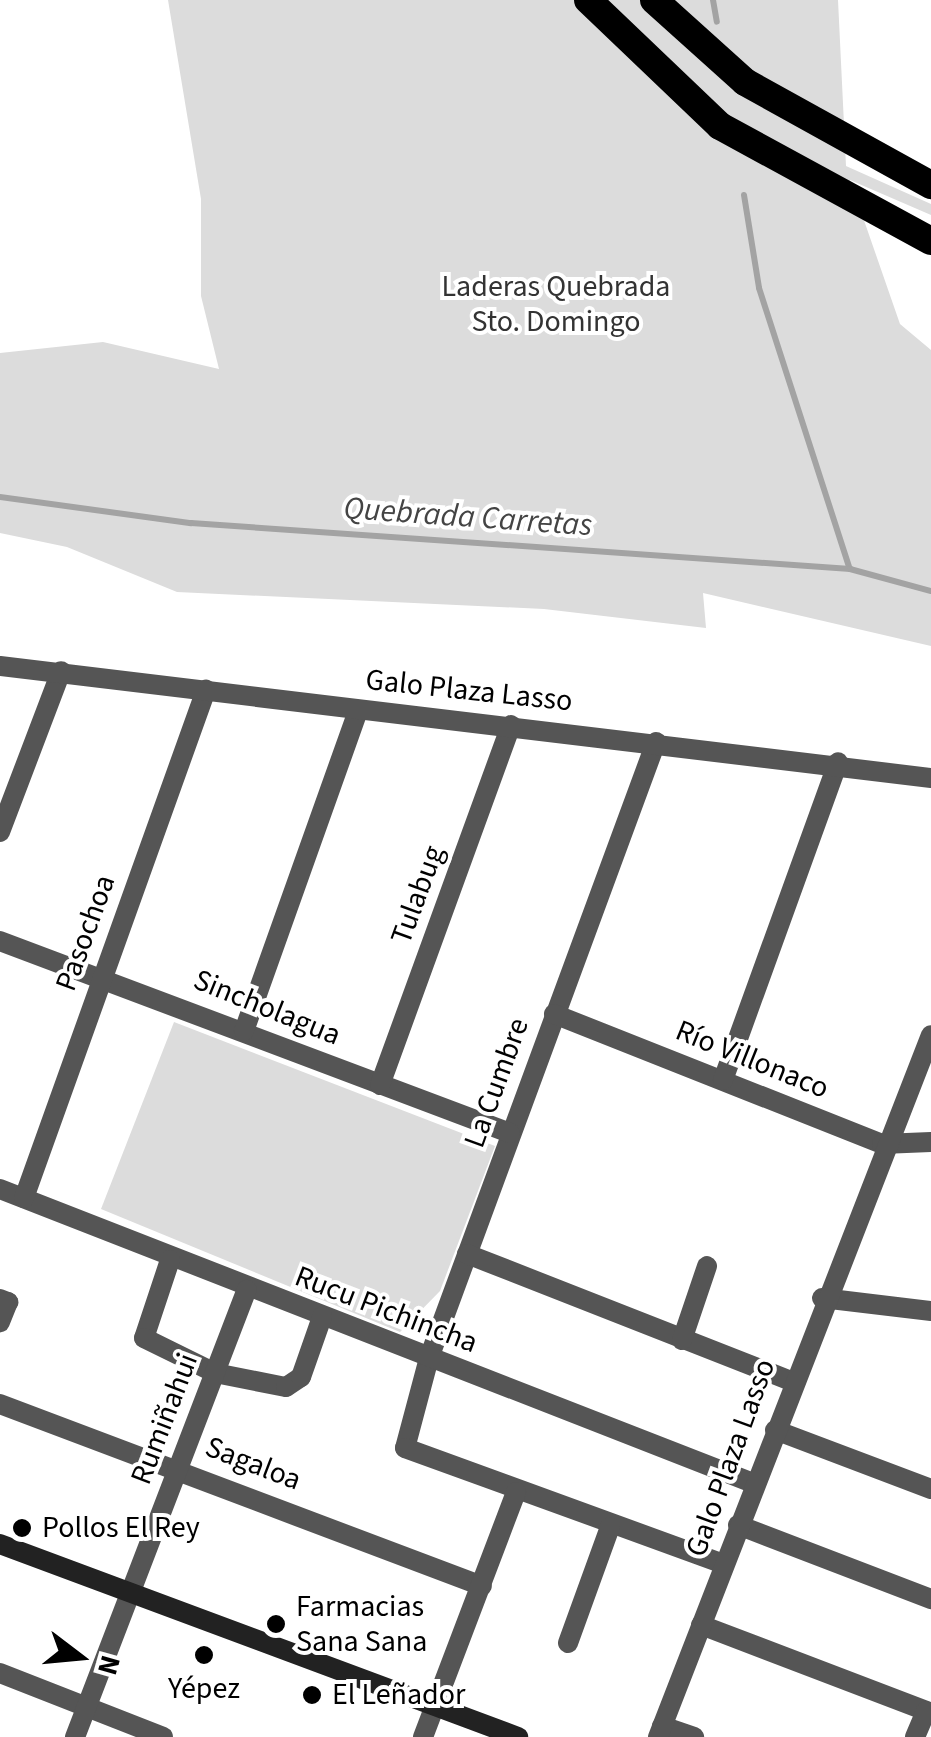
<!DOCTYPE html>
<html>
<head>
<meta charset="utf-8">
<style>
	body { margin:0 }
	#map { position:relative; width:931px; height:1737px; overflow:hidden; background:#fff; font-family:"Source Sans 3",sans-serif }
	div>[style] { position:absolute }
	.green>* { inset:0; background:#dcdcdc }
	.stream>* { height:6px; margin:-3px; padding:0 3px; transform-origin:3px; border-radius:3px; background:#a3a3a3 }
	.minor>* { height:20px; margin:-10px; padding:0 10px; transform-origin:10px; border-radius:10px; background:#555 }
	.tertiary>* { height:20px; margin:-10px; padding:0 10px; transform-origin:10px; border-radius:10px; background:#555 }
	.secondary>* { height:20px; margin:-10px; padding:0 10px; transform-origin:10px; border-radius:10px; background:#222 }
	.trunk>* { height:28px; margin:-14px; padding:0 14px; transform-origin:14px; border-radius:14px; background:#000 }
	.dots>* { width:28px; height:28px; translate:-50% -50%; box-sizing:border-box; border:5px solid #fff; border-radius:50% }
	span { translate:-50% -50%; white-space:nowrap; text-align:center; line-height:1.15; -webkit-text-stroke:8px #fff; paint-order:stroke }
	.park-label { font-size:30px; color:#333 }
	.street-label { font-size:30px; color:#000 }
	.poi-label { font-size:30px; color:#000 }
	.left { translate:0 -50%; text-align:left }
	.water-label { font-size:32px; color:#444; font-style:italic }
	.north { position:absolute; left:30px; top:1607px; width:100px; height:100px; -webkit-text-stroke:8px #fff; paint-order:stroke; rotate:106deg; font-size:28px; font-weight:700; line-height:40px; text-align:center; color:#000 }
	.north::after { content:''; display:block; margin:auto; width:35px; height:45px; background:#000; clip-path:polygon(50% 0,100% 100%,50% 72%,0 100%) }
</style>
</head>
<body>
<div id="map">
	<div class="green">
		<i style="clip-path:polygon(168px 0,838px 0,846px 166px,931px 204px,931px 215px,850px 180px,900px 324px,931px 350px,931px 646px,703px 593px,706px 628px,544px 609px,177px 592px,67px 547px,0 533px,0 353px,103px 342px,219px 369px,201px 296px,201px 199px)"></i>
		<i style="clip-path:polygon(174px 1022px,495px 1146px,440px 1291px,400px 1332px,101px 1209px)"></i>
	</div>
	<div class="stream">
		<i style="left:713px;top:0;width:22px;rotate:80deg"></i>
		<i style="left:744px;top:195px;width:94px;rotate:80.8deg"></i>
		<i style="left:759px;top:288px;width:295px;rotate:72.1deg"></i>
		<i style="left:0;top:497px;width:193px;rotate:7.8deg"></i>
		<i style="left:191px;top:523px;width:661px;rotate:3.99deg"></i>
		<i style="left:850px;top:569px;width:84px;rotate:15.2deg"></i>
	</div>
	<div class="minor">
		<i style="left:656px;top:742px;width:656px;rotate:110.23deg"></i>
		<i style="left:429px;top:1358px;width:93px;rotate:104.9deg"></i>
		<i style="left:405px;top:1448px;width:338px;rotate:20deg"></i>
		<i style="left:0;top:832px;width:172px;rotate:-69.2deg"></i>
		<i style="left:0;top:941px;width:545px;rotate:20.63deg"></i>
		<i style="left:554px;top:1014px;width:353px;rotate:21.6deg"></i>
		<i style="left:882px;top:1144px;width:49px;rotate:-2.3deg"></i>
		<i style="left:244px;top:1031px;width:341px;rotate:-70.4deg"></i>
		<i style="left:723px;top:1080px;width:338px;rotate:-70.1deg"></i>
		<i style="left:380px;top:1085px;width:383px;rotate:-70deg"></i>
		<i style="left:0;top:1189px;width:808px;rotate:21.33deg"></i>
		<i style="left:24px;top:1198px;width:540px;rotate:-70.29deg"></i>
		<i style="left:467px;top:1254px;width:348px;rotate:21.4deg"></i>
		<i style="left:170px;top:1260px;width:82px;rotate:108.4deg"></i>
		<i style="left:144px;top:1338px;width:79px;rotate:26.2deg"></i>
		<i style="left:215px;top:1373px;width:72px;rotate:11.2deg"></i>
		<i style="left:286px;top:1387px;width:18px;rotate:-34deg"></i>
		<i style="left:301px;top:1377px;width:64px;rotate:-70.7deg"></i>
		<i style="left:822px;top:1298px;width:110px;rotate:6.8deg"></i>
		<i style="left:0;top:1299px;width:9px;rotate:21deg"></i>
		<i style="left:8px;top:1302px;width:22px;rotate:112deg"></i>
		<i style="left:682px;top:1340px;width:78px;rotate:-71.3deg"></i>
		<i style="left:0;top:1404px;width:515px;rotate:20.69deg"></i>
		<i style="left:775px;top:1430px;width:167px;rotate:20.7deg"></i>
		<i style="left:738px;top:1525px;width:207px;rotate:21deg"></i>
		<i style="left:701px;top:1625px;width:246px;rotate:20.9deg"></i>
		<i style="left:568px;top:1643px;width:123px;rotate:-70.1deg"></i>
		<i style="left:0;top:1673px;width:175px;rotate:21.4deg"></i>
		<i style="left:662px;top:1726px;width:34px;rotate:19deg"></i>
		<i style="left:75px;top:1737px;width:479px;rotate:-69deg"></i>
		<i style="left:423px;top:1737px;width:262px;rotate:-69.2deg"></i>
		<i style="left:915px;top:1737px;width:28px;rotate:-67deg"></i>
	</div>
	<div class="tertiary">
		<i style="left:0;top:666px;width:938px;rotate:6.86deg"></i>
		<i style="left:658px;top:1737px;width:753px;rotate:-68.75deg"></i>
	</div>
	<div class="secondary">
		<i style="left:0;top:1544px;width:553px;rotate:20.43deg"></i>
	</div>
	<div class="trunk">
		<i style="left:588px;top:0;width:182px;rotate:43.7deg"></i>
		<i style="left:720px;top:126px;width:240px;rotate:28.6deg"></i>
		<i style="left:654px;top:0;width:122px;rotate:42deg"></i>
		<i style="left:745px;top:82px;width:213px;rotate:29deg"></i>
	</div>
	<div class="dots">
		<i style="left:22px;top:1528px;background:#000"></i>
		<i style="left:276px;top:1624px;background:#000"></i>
		<i style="left:204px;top:1655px;background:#000"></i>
		<i style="left:312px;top:1695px;background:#000"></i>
	</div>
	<div class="park-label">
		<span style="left:556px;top:304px">Laderas Quebrada<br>Sto. Domingo</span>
	</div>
	<div class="street-label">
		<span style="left:469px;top:691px;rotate:6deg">Galo Plaza Lasso</span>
		<span style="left:418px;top:895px;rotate:-70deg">Tulabug</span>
		<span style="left:86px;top:933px;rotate:-70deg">Pasochoa</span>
		<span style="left:267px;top:1008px;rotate:22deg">Sincholagua</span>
		<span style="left:752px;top:1060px;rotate:22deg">Río Villonaco</span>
		<span style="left:497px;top:1083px;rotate:-70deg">La Cumbre</span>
		<span style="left:386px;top:1310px;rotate:21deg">Rucu Pichincha</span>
		<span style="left:165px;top:1419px;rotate:-69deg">Rumiñahui</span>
		<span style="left:731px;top:1458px;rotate:-70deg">Galo Plaza Lasso</span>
		<span style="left:253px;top:1464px;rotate:21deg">Sagaloa</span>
	</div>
	<div class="poi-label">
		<span class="left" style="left:42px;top:1528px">Pollos El Rey</span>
		<span class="left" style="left:296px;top:1624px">Farmacias<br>Sana Sana</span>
		<span style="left:204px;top:1689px">Yépez</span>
		<span class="left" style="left:332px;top:1695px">El Leñador</span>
	</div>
	<div class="water-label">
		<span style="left:468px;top:517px;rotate:4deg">Quebrada Carretas</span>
	</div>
	<div class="north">N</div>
</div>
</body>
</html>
